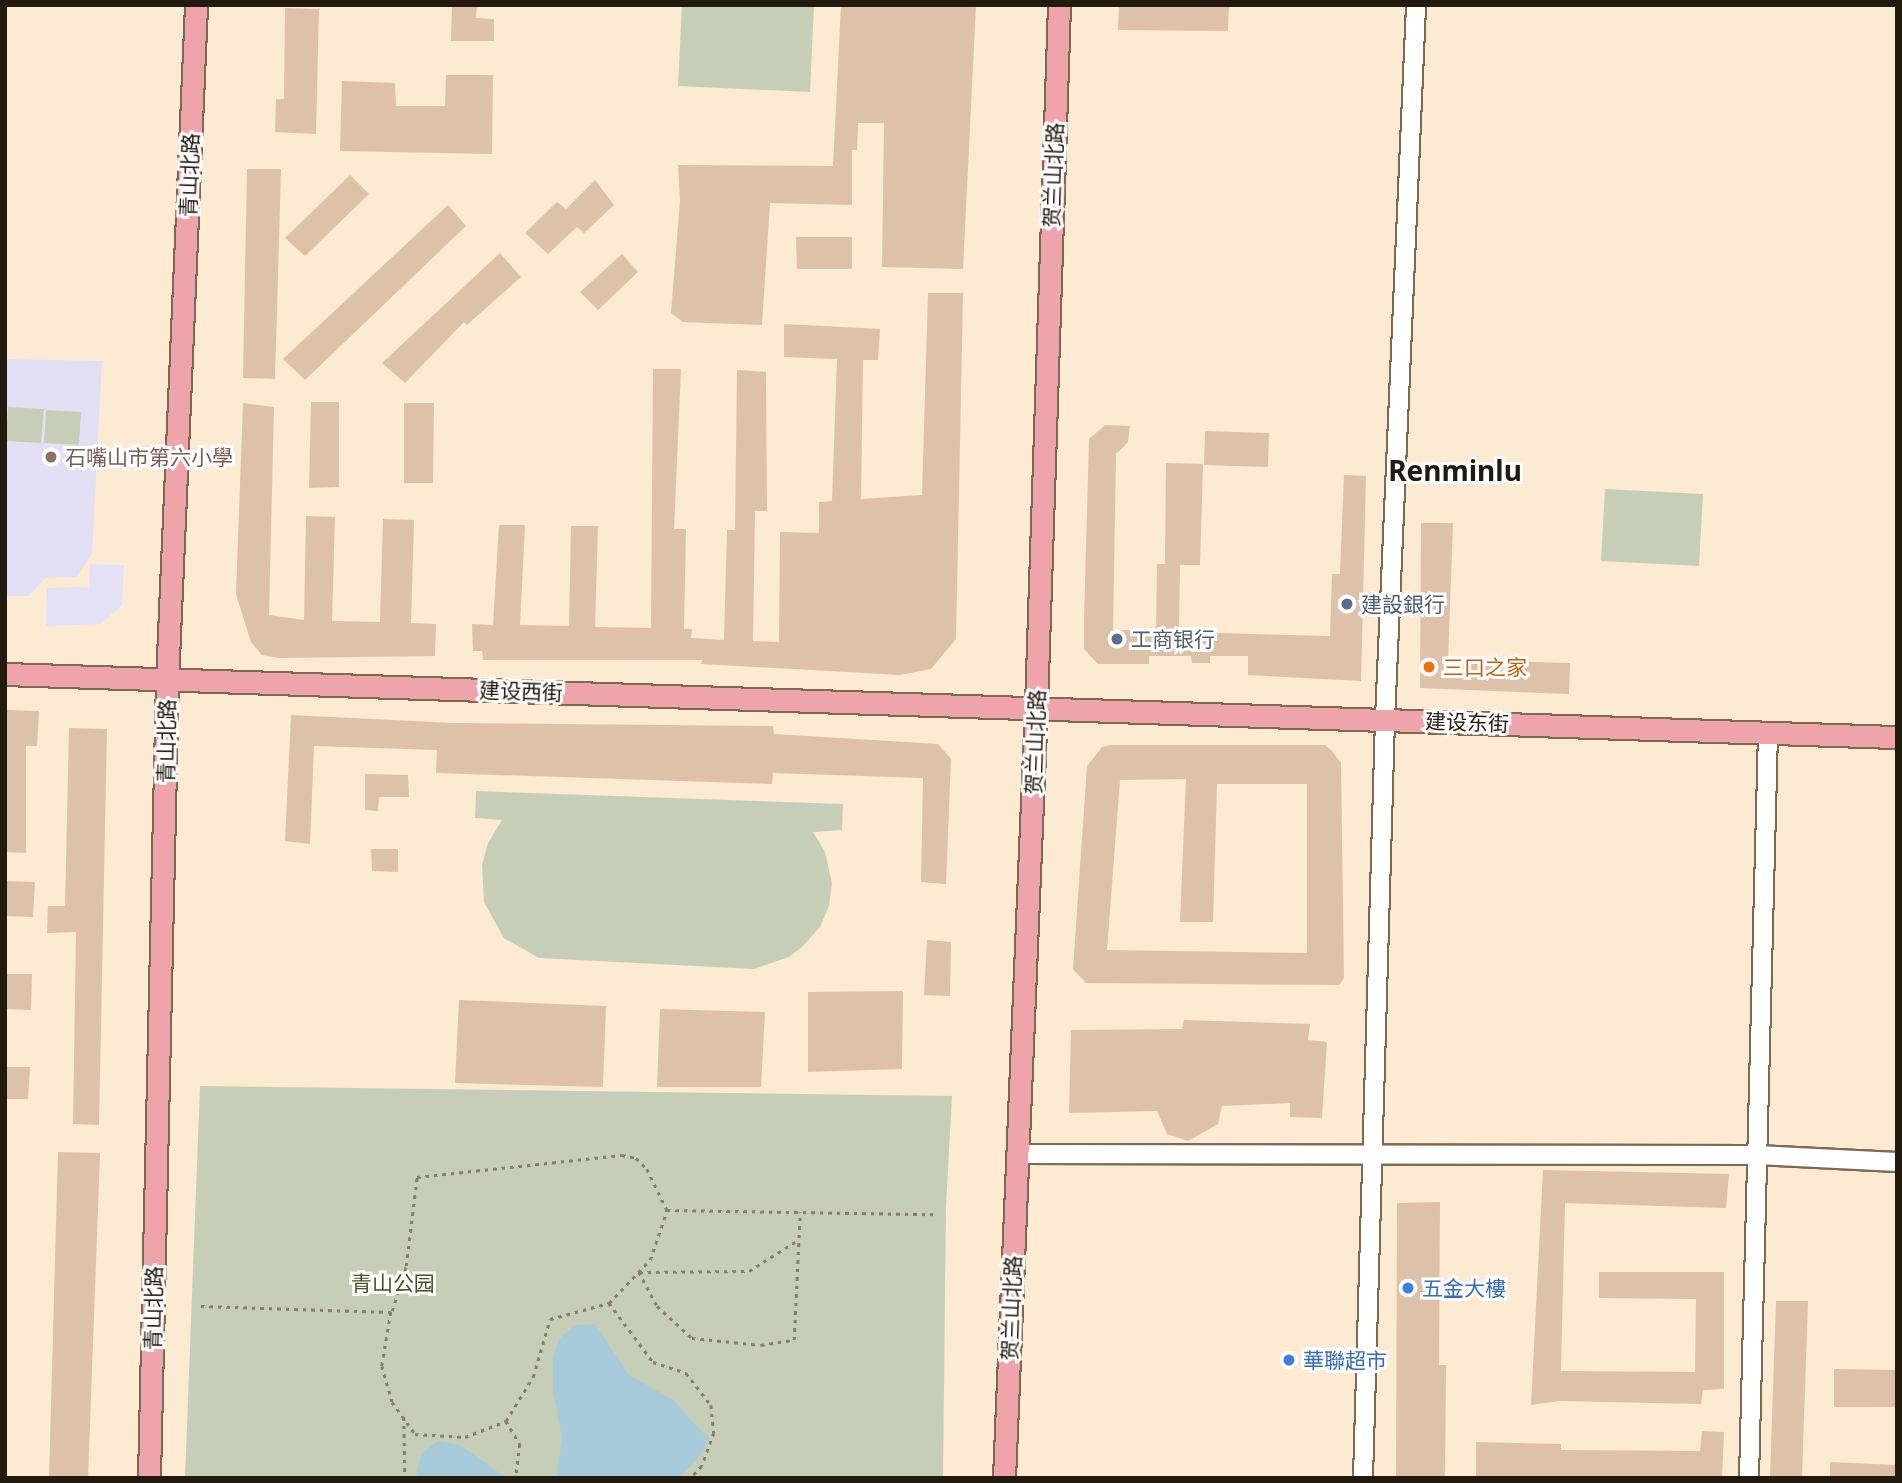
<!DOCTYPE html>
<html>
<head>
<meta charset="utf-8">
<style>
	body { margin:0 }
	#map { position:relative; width:1902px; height:1483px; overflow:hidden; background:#fcead2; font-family:"Noto Sans","Noto Sans SC",sans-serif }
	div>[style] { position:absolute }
	.commercial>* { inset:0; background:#e4e0f6 }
	.education>* { inset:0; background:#e3e0f6 }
	.green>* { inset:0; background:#c7ceb8 }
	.water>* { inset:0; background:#a7cbdb }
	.building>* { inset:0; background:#ddc1a9 }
	.path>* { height:2.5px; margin-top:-1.25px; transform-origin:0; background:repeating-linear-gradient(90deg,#887c6b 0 3.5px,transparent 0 8.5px) }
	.roads { filter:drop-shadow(2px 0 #7d6a50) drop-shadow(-2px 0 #7d6a50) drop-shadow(0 2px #7d6a50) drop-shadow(0 -2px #7d6a50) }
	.minor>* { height:18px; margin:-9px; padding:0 9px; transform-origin:9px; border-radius:9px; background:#fff }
	.major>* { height:21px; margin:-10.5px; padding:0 10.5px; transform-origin:10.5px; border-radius:10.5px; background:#eea4aa }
	.dots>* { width:19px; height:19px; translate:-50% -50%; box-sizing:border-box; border:4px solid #fff; border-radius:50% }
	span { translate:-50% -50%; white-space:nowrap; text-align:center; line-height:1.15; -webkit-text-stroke:6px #fff; paint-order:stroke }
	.street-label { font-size:21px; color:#221a0f }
	.education-label { font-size:21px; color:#785e54 }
	.left { translate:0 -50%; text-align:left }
	.service-label { font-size:21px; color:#4e5e75 }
	.food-label { font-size:21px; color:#c56008 }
	.park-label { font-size:21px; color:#455321 }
	.shop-label { font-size:21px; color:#366cbe }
	.district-label { font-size:28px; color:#221a0f; font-weight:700 }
	.frame { position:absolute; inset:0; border:7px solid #221a0f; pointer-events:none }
</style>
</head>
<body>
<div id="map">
	<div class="commercial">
		<i style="clip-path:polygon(90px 564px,124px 565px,122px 605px,101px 624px,46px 626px,47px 588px,89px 587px)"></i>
	</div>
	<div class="education">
		<i style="clip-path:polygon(5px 359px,102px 361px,92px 553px,77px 577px,45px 578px,29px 596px,5px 596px)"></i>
	</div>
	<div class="green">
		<i style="clip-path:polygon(682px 5px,814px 5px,810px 92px,678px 86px)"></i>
		<i style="clip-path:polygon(8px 407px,44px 409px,41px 443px,6px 441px)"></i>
		<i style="clip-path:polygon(46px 410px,81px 412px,79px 445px,44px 443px)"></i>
		<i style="clip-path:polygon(1605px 489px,1703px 494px,1699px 566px,1601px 561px)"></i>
		<i style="clip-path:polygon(476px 791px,843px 804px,842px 830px,813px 832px,825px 852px,832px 883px,829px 906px,820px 927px,802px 947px,789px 957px,754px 969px,539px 958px,504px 938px,484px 902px,482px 865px,488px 843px,502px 820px,475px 818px)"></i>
		<i style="clip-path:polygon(200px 1086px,952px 1096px,946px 1206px,943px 1478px,185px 1478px)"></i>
	</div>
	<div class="water">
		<i style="clip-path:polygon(595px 1324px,629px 1375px,672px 1399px,708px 1438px,701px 1455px,679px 1478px,556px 1478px,562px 1438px,553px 1391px,553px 1356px,560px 1338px,574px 1325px)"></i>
		<i style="clip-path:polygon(438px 1441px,460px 1445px,507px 1478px,416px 1478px,421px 1454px)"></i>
	</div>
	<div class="building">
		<i style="clip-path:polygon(452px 5px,477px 5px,476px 18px,494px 19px,494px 41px,451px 41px)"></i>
		<i style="clip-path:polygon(841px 5px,976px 5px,963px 269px,882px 267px,884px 123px,858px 123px,857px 150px,852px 150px,852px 205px,770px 203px,762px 325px,683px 322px,671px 313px,680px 201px,678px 165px,833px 166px)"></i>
		<i style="clip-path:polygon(1119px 5px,1229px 5px,1228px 31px,1118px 30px)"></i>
		<i style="clip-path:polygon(285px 8px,319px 9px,316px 134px,275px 132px,276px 99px,284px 99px)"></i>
		<i style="clip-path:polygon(446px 75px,493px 75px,492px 154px,340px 151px,342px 81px,395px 83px,396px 106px,445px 106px)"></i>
		<i style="clip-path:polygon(247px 169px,281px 169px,275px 379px,243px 378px)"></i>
		<i style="clip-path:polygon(350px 175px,369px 194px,305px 256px,285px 238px)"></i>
		<i style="clip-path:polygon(595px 180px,614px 205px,584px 233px,577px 227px,548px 254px,525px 233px,557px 202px,566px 209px)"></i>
		<i style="clip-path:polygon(448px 205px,466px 226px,305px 380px,283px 359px)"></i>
		<i style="clip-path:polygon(796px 237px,852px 237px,852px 269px,797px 269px)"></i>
		<i style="clip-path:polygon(500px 253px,521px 277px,467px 325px,464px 322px,405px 383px,382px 363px)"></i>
		<i style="clip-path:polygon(622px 254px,638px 272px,598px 310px,580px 292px)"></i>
		<i style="clip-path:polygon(928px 293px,963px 293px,956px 639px,931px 669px,900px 675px,701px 664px,702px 660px,483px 660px,482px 651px,473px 651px,472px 624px,493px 625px,499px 525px,525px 525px,520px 625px,569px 626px,571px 526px,598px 526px,595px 627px,651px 628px,653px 369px,681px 369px,674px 529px,686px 529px,684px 629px,692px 629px,691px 638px,724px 640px,727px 530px,735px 530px,737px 370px,766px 372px,767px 511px,755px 511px,753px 641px,779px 642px,780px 532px,819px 533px,819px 502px,832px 501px,837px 359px,784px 357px,784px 324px,880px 329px,878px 360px,863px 360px,861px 499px,922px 495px)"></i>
		<i style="clip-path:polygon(311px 402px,339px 402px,339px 487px,309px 488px)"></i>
		<i style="clip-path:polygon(243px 403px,274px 407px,269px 615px,304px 620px,306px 516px,335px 517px,332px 621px,380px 622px,383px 519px,414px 520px,411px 623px,436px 624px,435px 656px,279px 658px,262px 655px,251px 642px,236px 594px)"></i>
		<i style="clip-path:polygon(404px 403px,434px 403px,433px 483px,404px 483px)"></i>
		<i style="clip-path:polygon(1105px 425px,1130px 426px,1128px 442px,1116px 454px,1113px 630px,1156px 630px,1157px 564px,1165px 564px,1166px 463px,1203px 464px,1200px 565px,1180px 565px,1179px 632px,1330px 636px,1332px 574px,1340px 574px,1344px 475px,1366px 476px,1361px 681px,1248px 675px,1248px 656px,1210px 656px,1210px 663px,1192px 663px,1191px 656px,1149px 656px,1149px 664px,1098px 664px,1084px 649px,1084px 620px,1089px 439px)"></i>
		<i style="clip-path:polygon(1205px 431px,1269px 433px,1268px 467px,1204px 465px)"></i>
		<i style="clip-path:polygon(1421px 523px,1453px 523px,1448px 660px,1570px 663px,1569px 694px,1420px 688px)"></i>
		<i style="clip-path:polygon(5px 710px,39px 711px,37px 746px,26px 746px,26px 853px,5px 852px)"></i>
		<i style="clip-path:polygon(291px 715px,453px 723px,773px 726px,774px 734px,938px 744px,951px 759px,946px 884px,921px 882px,923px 778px,773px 773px,772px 784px,436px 773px,437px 750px,314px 746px,310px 844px,285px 841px)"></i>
		<i style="clip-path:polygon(69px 728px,107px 729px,99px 1125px,73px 1124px,76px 932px,47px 933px,48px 906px,65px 906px)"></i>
		<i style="clip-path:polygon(evenodd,1111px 745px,1325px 745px,1332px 751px,1341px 763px,1344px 978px,1339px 985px,1086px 983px,1073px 969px,1087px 766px,1102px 747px,1111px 745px,1186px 779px,1180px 922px,1213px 922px,1217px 784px,1307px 784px,1307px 953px,1107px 950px,1120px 780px,1186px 779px)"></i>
		<i style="clip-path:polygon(365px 774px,408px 775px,409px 797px,379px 797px,378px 811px,365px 810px)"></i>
		<i style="clip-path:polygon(371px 849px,398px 849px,398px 872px,372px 871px)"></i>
		<i style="clip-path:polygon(5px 881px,35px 882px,33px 917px,5px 916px)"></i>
		<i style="clip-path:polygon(927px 940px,951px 942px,950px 996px,924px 995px)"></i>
		<i style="clip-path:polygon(5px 974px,32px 974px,31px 1010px,5px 1009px)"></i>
		<i style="clip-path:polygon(903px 991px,902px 1069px,808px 1072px,808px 992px)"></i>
		<i style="clip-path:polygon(459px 1000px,606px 1006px,603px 1087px,455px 1083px)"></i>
		<i style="clip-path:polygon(660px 1009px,765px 1012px,761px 1087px,657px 1087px)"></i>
		<i style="clip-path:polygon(1184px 1020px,1310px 1024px,1308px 1040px,1327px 1042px,1322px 1118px,1290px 1117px,1290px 1103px,1222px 1106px,1218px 1124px,1188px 1141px,1167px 1134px,1157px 1111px,1069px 1113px,1071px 1030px,1182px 1029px)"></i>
		<i style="clip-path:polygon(5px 1067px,30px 1067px,28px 1099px,5px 1099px)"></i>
		<i style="clip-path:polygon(58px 1152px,100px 1153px,88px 1478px,49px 1478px)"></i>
		<i style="clip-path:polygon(1543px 1170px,1729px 1174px,1726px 1208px,1565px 1203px,1561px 1371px,1695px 1372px,1696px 1299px,1599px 1298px,1599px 1272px,1724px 1272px,1724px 1389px,1703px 1390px,1701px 1404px,1560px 1401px,1531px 1405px)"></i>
		<i style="clip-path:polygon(1440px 1202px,1439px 1365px,1446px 1365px,1445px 1478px,1396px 1478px,1397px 1203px)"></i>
		<i style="clip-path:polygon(1776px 1301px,1808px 1301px,1802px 1478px,1770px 1478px)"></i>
		<i style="clip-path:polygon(1834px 1369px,1897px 1370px,1897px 1407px,1834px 1407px)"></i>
		<i style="clip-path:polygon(1702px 1431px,1724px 1432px,1722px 1478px,1476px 1478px,1476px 1442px,1561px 1444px,1561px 1450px,1700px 1451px)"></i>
		<i style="clip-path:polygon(1830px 1462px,1897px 1465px,1897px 1478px,1830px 1478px)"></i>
	</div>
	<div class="path">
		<i style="left:639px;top:1272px;width:38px;rotate:62deg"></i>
		<i style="left:657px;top:1306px;width:47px;rotate:42.4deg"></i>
		<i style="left:692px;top:1338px;width:69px;rotate:5.8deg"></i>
		<i style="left:761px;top:1345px;width:33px;rotate:-9deg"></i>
		<i style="left:794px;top:1340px;width:128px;rotate:-87.3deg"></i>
		<i style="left:639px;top:1272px;width:110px;rotate:-0.5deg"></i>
		<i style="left:749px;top:1271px;width:58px;rotate:-32.3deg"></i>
		<i style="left:609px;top:1303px;width:59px;rotate:-46.4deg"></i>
		<i style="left:650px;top:1260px;width:53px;rotate:-71.2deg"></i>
		<i style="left:667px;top:1210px;width:266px;rotate:0.9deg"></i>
		<i style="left:201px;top:1306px;width:190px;rotate:1.8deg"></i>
		<i style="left:391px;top:1312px;width:55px;rotate:99.5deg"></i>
		<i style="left:382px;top:1366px;width:37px;rotate:74deg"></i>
		<i style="left:392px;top:1402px;width:39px;rotate:54deg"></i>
		<i style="left:415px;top:1434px;width:50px;rotate:3.4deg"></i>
		<i style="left:465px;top:1437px;width:44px;rotate:-21.3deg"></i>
		<i style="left:506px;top:1421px;width:52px;rotate:-58.5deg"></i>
		<i style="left:533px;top:1377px;width:60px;rotate:-73.7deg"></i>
		<i style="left:550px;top:1319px;width:61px;rotate:-15.2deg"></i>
		<i style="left:609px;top:1303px;width:74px;rotate:53.3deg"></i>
		<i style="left:653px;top:1362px;width:35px;rotate:18deg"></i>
		<i style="left:686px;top:1373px;width:41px;rotate:52deg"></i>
		<i style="left:711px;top:1405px;width:28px;rotate:84deg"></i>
		<i style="left:714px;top:1433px;width:35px;rotate:110deg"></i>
		<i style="left:702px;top:1466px;width:16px;rotate:133deg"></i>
		<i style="left:392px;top:1311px;width:47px;rotate:-72.7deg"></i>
		<i style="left:406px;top:1266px;width:90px;rotate:-83deg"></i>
		<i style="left:417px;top:1177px;width:206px;rotate:-6.1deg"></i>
		<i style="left:622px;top:1155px;width:14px;rotate:12deg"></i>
		<i style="left:636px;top:1158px;width:16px;rotate:45deg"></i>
		<i style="left:647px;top:1169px;width:46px;rotate:64deg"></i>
		<i style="left:404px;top:1417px;width:61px;rotate:89.1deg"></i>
		<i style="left:506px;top:1421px;width:27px;rotate:59deg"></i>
		<i style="left:520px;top:1444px;width:34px;rotate:97deg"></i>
	</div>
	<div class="roads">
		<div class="minor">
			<i style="left:1018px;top:1154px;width:739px;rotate:0.08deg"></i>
			<i style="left:1757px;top:1155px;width:140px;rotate:2.9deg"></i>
			<i style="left:1363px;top:1478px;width:759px;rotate:-88.34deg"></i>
			<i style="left:1385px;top:719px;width:715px;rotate:-87.51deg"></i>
			<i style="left:1749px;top:1478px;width:745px;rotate:-88.54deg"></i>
		</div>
		<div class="major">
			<i style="left:5px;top:674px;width:1893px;rotate:1.91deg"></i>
			<i style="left:149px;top:1478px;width:797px;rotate:-88.71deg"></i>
			<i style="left:167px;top:681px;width:677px;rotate:-87.54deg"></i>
			<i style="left:1004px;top:1478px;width:773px;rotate:-87.63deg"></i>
			<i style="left:1036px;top:706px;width:701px;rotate:-88.12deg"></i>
		</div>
	</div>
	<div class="dots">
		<i style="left:51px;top:457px;background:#8d6e63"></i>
		<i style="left:1347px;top:604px;background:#5c6f8a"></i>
		<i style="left:1117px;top:639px;background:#5c6f8a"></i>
		<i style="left:1429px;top:667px;background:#e8710a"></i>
		<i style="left:1408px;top:1288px;background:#3f7fe0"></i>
		<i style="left:1289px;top:1360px;background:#3f7fe0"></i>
	</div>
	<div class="street-label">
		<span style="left:189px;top:175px;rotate:-88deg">青山北路</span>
		<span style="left:1053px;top:175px;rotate:-88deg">贺兰山北路</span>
		<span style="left:521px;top:691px;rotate:2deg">建设西街</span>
		<span style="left:1467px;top:722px;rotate:2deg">建设东街</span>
		<span style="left:166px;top:741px;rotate:-89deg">青山北路</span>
		<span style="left:1035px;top:742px;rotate:-88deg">贺兰山北路</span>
		<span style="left:153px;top:1308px;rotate:-89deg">青山北路</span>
		<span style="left:1011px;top:1308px;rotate:-88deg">贺兰山北路</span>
	</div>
	<div class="education-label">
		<span class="left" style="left:65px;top:457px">石嘴山市第六小學</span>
	</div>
	<div class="service-label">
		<span class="left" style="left:1361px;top:604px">建設銀行</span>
		<span class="left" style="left:1131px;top:639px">工商银行</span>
	</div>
	<div class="food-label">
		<span class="left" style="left:1443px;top:667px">三口之家</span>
	</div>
	<div class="park-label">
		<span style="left:393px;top:1283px">青山公园</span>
	</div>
	<div class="shop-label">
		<span class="left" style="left:1422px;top:1288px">五金大樓</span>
		<span class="left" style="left:1303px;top:1360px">華聯超市</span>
	</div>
	<div class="district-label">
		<span style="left:1455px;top:470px">Renminlu</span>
	</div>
	<div class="frame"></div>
</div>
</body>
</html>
